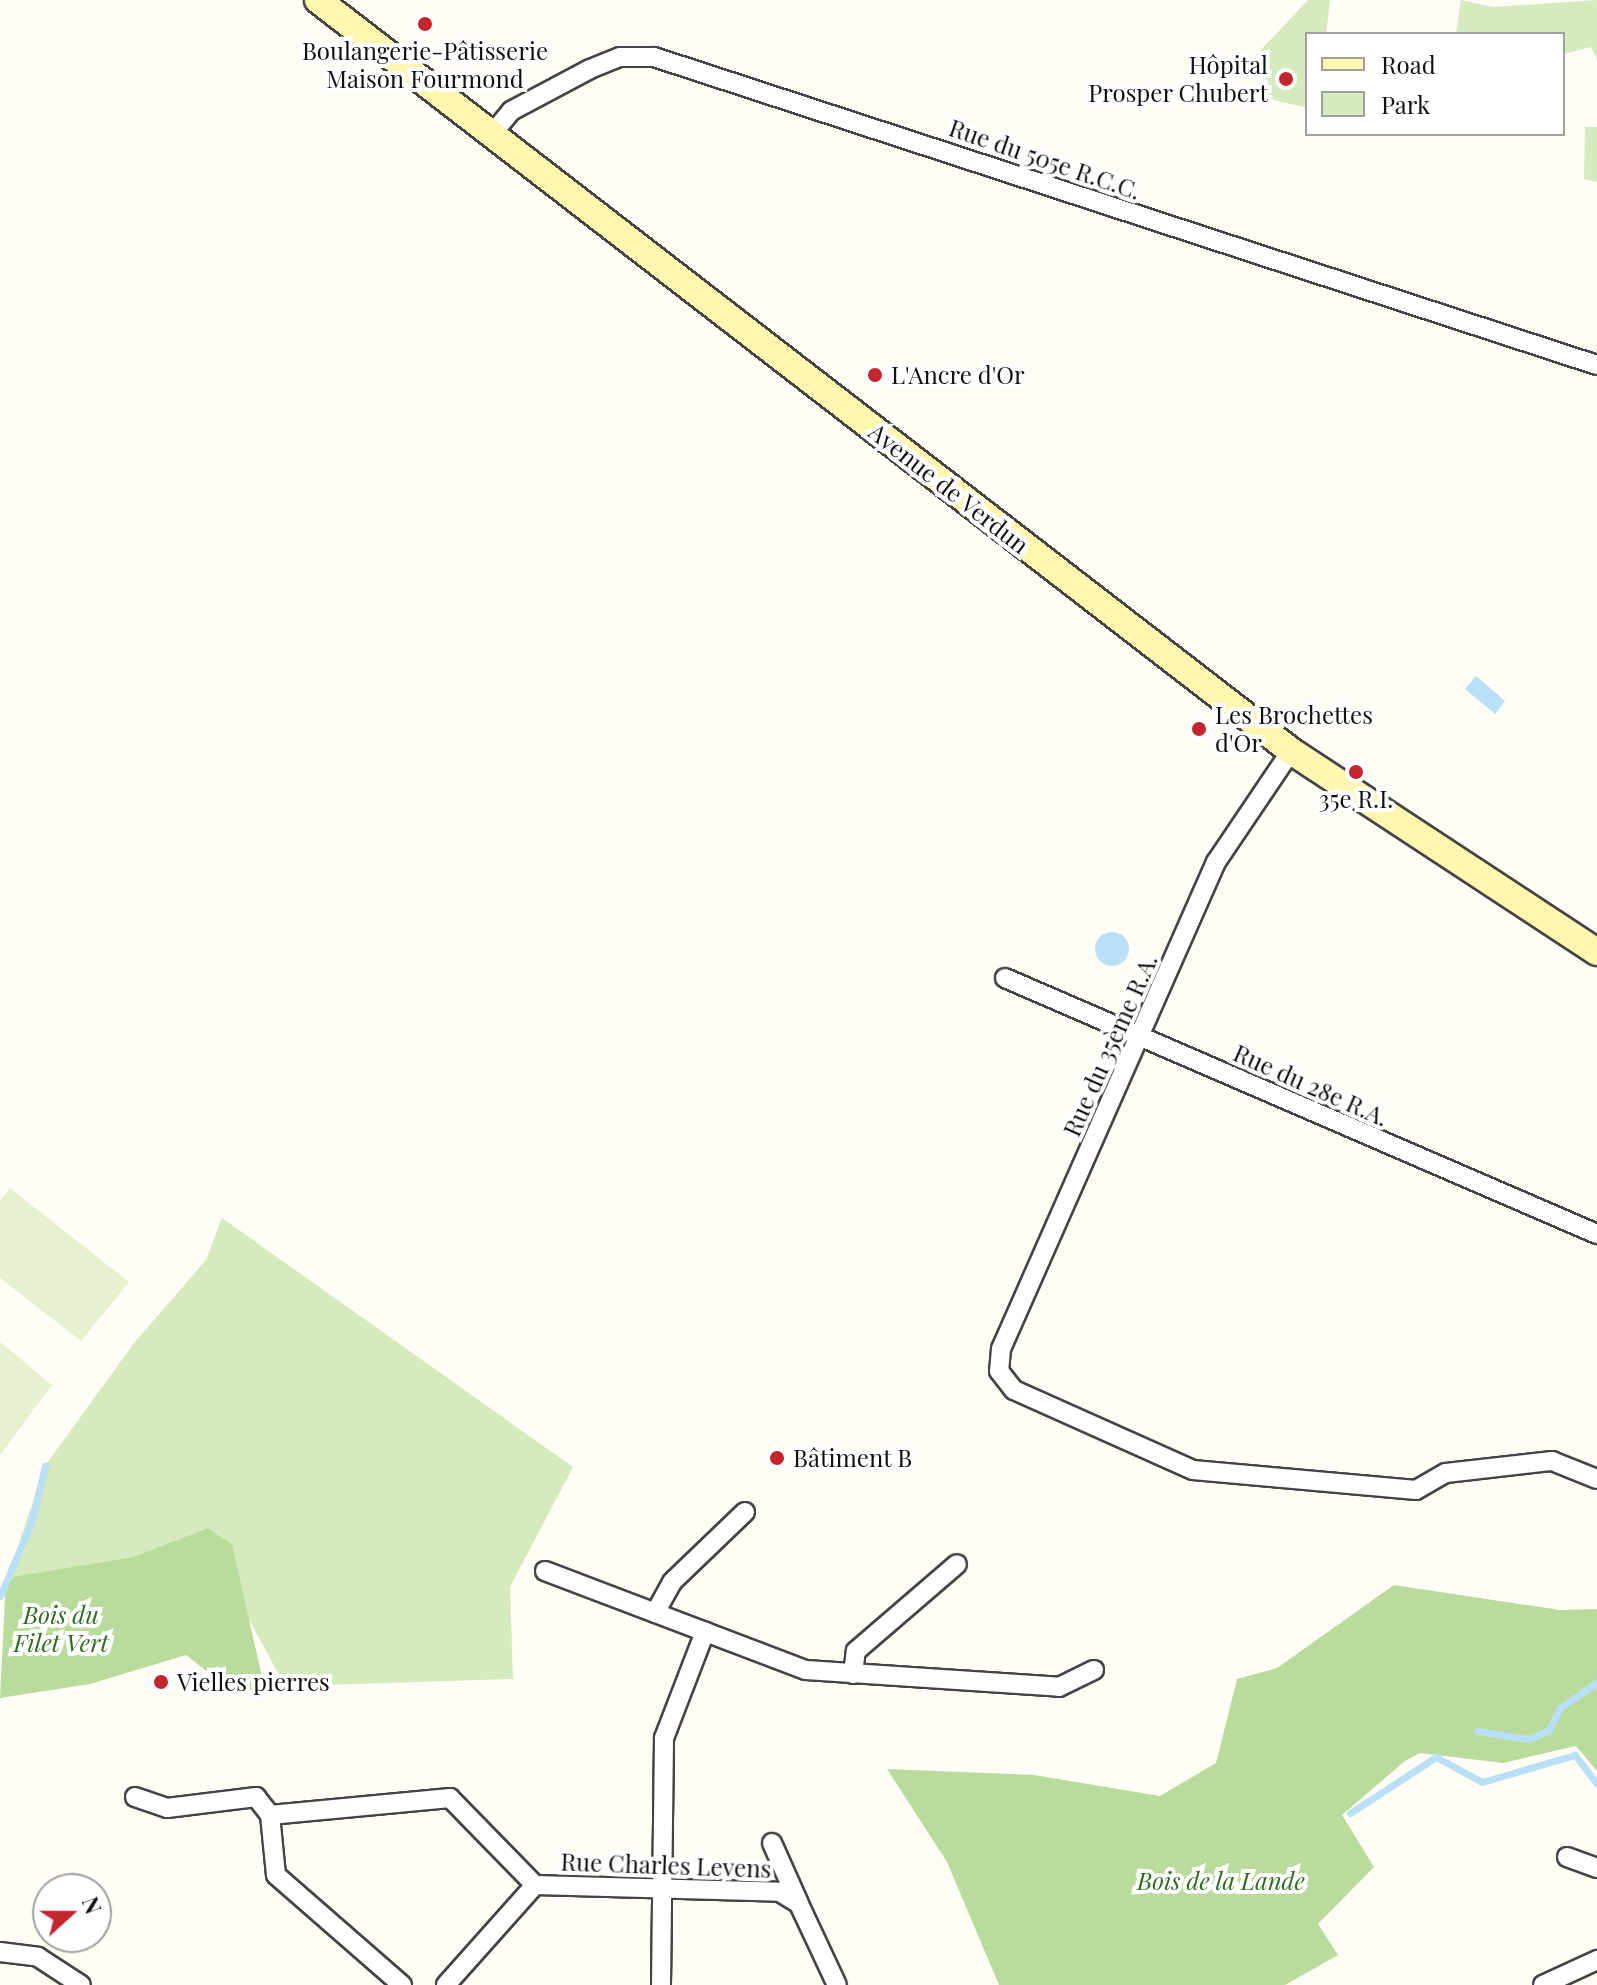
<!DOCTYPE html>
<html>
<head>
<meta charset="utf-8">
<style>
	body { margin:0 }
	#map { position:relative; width:1597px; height:1985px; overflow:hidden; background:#fffdf5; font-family:"Playfair Display",serif }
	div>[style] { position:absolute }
	.green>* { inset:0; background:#d5ebbd }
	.forest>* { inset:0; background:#b9dc9c }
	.pitch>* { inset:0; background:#e6f2cf }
	.water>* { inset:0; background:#b9e0f7 }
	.round { border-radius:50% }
	.stream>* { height:7px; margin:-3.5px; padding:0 3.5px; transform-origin:3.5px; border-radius:3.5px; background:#b9e0f7 }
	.roads { filter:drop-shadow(2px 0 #444) drop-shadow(-2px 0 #444) drop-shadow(0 2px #444) drop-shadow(0 -2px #444) }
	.minor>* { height:18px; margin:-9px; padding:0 9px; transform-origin:9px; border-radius:9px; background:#fff }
	.secondary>* { height:26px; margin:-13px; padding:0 13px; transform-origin:13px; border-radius:13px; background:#fff6b0 }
	.dots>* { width:22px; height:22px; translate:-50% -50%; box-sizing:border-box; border:4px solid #fff; border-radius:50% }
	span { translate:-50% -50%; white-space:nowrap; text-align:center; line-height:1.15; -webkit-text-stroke:8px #fff; paint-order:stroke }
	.poi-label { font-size:24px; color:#111 }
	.right { translate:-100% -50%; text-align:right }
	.left { translate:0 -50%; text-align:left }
	.street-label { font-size:24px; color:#111 }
	.park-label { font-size:24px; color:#2f6b1f; font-style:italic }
	.legend { position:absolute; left:1305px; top:32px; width:260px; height:104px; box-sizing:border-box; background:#fff; border:2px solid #a0a0a0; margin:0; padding:10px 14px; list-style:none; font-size:24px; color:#111 }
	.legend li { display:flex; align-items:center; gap:16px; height:40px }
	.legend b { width:40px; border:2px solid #a0a0a0 }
	.north { position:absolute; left:32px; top:1873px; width:80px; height:80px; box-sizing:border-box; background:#fff; border:2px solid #a0a0a0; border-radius:50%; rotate:69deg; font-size:22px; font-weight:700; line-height:32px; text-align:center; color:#111 }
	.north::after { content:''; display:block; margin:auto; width:28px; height:36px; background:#c4262e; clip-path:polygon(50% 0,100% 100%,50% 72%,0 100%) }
</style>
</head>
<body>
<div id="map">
	<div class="green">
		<i style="clip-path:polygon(1308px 0,1330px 0,1326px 34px,1307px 34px,1307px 108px,1266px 98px,1265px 61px,1256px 55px)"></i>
		<i style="clip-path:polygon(1461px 0,1493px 7px,1597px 0,1597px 60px,1591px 47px,1563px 54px,1563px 34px,1456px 34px)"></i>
		<i style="clip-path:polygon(1585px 127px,1597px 127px,1597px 182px,1584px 179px)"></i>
		<i style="clip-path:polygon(222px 1218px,573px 1467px,510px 1587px,513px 1679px,296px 1686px,279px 1675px,244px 1610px,232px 1544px,208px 1528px,133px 1557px,7px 1579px,45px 1466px,134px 1343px,206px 1260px)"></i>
	</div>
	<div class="forest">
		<i style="clip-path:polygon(208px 1528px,232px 1544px,265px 1690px,232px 1691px,186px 1655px,90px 1684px,0 1698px,6px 1578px,133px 1557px)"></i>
		<i style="clip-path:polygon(1394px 1585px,1560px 1610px,1597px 1609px,1597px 1771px,1576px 1746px,1503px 1763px,1420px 1753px,1405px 1761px,1342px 1815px,1374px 1867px,1318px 1924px,1338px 1955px,1285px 1985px,999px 1985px,947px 1862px,887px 1769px,1034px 1775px,1160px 1796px,1216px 1763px,1237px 1679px,1277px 1668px)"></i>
	</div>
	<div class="pitch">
		<i style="clip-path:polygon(10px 1188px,129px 1282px,81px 1341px,0 1278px,0 1201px)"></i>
		<i style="clip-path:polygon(0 1342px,52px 1385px,0 1455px)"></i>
	</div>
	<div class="water">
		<i style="clip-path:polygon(1476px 676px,1505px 701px,1495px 714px,1465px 689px)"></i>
		<i class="round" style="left:1095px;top:932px;width:34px;height:34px"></i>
	</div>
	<div class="stream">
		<i style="left:0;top:1596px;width:79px;rotate:-67deg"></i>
		<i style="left:31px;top:1523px;width:59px;rotate:-76.2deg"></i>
		<i style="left:1477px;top:1731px;width:53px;rotate:8.7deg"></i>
		<i style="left:1529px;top:1739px;width:22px;rotate:-24deg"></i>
		<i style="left:1549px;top:1730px;width:25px;rotate:-63deg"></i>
		<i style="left:1560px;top:1708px;width:45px;rotate:-35.1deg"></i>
		<i style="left:1350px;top:1813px;width:103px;rotate:-33.1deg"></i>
		<i style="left:1436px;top:1757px;width:52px;rotate:28.5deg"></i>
		<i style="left:1482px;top:1782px;width:97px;rotate:-16.2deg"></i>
		<i style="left:1575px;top:1755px;width:36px;rotate:53deg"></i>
	</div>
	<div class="roads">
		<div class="minor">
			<i style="left:492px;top:134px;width:30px;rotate:-50deg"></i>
			<i style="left:511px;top:111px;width:89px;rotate:-28deg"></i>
			<i style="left:590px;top:69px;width:32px;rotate:-22deg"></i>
			<i style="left:620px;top:57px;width:34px"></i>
			<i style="left:654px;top:57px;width:992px;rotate:18.09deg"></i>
			<i style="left:1291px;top:751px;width:134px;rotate:124deg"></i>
			<i style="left:1216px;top:862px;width:532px;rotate:113.82deg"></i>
			<i style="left:1001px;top:1349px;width:22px;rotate:95deg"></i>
			<i style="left:999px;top:1371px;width:24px;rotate:52deg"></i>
			<i style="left:1014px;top:1390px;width:196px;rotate:24.1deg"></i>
			<i style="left:1193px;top:1470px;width:224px;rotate:5.1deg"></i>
			<i style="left:1416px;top:1490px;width:34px;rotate:-30deg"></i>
			<i style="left:1446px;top:1473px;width:107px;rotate:-6.5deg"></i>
			<i style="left:1552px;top:1461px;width:48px;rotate:21.8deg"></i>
			<i style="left:1005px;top:978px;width:645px;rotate:23.39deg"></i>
			<i style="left:545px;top:1571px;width:279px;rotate:20.8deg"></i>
			<i style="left:806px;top:1670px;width:254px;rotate:3.8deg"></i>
			<i style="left:1059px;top:1687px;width:39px;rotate:-26deg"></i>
			<i style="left:655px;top:1613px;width:35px;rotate:-61deg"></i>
			<i style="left:672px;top:1582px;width:101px;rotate:-43.8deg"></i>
			<i style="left:853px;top:1674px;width:23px;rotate:-83deg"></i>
			<i style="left:856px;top:1651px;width:133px;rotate:-40.7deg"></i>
			<i style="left:135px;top:1797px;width:34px;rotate:19deg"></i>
			<i style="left:167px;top:1808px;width:90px;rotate:-7deg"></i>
			<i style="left:256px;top:1797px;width:23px;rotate:52deg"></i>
			<i style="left:772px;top:1843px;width:64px;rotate:65.9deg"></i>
			<i style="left:1567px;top:1857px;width:32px;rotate:20deg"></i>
			<i style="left:535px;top:1885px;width:245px;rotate:1.6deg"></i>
			<i style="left:780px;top:1892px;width:22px;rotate:32deg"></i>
			<i style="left:799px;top:1904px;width:89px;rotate:64.9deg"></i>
			<i style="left:0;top:1952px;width:38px;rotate:7deg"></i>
			<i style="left:38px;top:1957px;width:51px;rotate:33.1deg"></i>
			<i style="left:402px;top:1985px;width:167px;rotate:-138.9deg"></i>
			<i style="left:276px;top:1875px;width:60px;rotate:-95.7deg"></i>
			<i style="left:270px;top:1815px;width:181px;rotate:-5.4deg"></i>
			<i style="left:450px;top:1798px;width:122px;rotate:45.7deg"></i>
			<i style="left:535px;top:1885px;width:134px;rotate:131.7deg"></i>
			<i style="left:661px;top:1985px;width:247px;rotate:-89.3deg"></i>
			<i style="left:664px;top:1738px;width:114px;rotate:-68.9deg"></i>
			<i style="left:1543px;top:1985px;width:60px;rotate:-24.8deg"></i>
		</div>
		<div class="secondary">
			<i style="left:318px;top:0;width:1229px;rotate:37.66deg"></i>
			<i style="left:1291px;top:751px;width:366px;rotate:33.3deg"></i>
		</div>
	</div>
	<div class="dots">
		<i style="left:425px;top:24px;background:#c4262e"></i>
		<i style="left:1286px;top:79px;background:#c4262e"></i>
		<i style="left:875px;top:375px;background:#c4262e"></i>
		<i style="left:1199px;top:729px;background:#c4262e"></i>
		<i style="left:1356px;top:772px;background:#c4262e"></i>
		<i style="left:777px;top:1458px;background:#c4262e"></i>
		<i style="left:161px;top:1682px;background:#c4262e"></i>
	</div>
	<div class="poi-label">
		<span style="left:425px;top:65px">Boulangerie-Pâtisserie<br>Maison Fourmond</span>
		<span class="right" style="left:1268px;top:79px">Hôpital<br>Prosper Chubert</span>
		<span class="left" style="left:891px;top:375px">L'Ancre d'Or</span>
		<span class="left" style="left:1215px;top:729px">Les Brochettes<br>d'Or</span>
		<span style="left:1356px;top:799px">35e R.I.</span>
		<span class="left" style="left:793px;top:1458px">Bâtiment B</span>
		<span class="left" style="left:177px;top:1682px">Vielles pierres</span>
	</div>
	<div class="street-label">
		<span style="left:1045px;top:159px;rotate:19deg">Rue du 505e R.C.C.</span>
		<span style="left:949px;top:488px;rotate:38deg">Avenue de Verdun</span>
		<span style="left:1110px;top:1045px;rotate:-66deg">Rue du 35ème R.A.</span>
		<span style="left:1311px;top:1085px;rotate:24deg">Rue du 28e R.A.</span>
		<span style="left:666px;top:1865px;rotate:2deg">Rue Charles Levens</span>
	</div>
	<div class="park-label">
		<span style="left:61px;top:1629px">Bois du<br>Filet Vert</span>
		<span style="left:1221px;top:1881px">Bois de la Lande</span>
	</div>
	<ul class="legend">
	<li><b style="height:10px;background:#fff6b0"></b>Road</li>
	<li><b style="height:22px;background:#d5ebbd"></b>Park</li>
	</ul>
	<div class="north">N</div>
</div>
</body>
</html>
